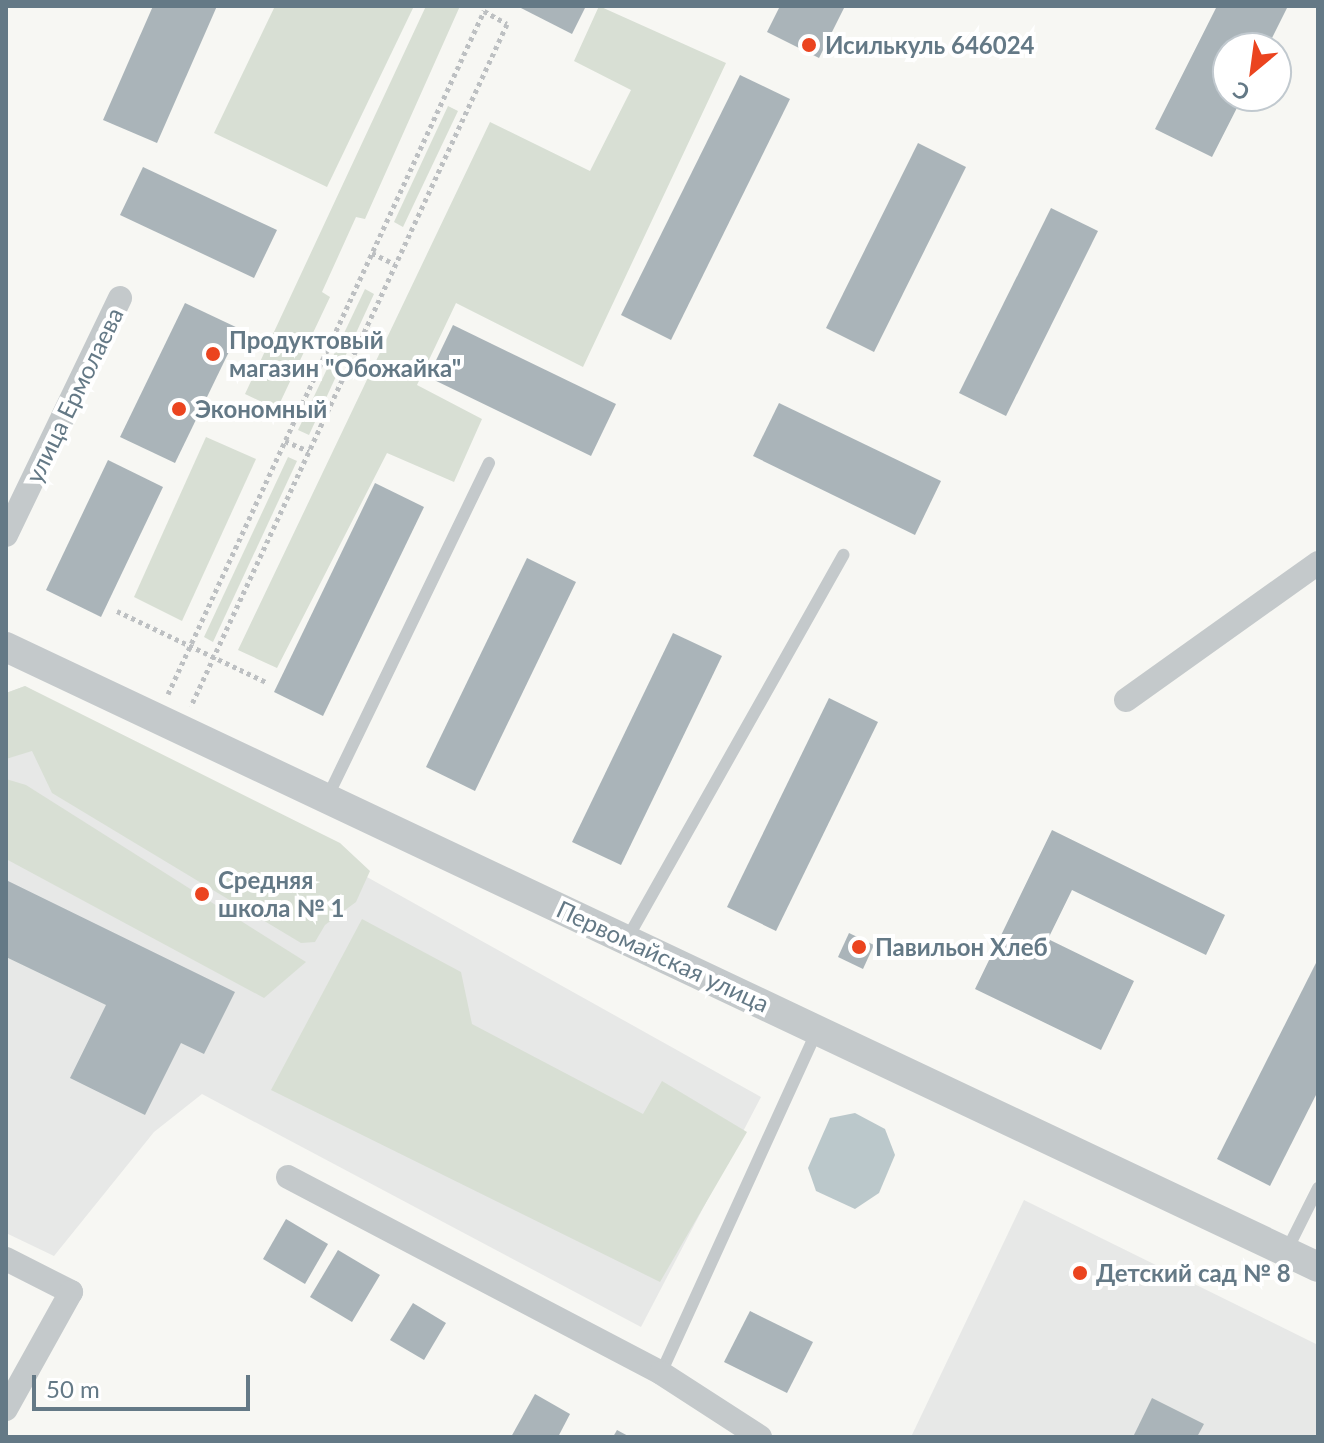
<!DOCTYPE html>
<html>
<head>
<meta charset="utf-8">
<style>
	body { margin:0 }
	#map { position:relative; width:1324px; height:1443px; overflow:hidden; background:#f7f7f3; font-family:Lato,sans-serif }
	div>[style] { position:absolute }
	.built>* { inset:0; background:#e7e8e7 }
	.green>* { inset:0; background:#d8dfd4 }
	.water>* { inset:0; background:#bbc8cb }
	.building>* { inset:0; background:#aab4b9 }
	.path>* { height:5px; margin-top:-2.5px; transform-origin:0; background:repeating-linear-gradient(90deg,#bdc0c2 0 4px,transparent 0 8px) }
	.service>* { height:12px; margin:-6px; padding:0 6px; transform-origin:6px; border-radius:6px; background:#c4c9cb }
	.minor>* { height:24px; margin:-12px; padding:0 12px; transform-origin:12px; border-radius:12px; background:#c4c9cb }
	.tertiary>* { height:30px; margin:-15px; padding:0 15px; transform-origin:15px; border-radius:15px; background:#c4c9cb }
	.dots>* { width:22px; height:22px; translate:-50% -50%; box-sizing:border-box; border:4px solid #fff; border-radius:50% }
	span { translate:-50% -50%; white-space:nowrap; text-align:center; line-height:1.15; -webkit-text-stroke:8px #fff; paint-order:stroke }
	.poi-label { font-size:24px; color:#647986; font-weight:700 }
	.left { translate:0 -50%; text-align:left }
	.street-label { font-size:24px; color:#647986 }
	.frame { position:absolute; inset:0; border:8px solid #647986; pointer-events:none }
	.north { position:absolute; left:1212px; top:32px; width:80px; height:80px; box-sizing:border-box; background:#fff; border:2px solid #c1c9cf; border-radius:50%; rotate:209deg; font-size:22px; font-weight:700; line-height:32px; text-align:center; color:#647986 }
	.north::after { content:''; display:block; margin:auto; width:28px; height:36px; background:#eb441f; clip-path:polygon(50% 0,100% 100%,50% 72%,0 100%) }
	.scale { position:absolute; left:32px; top:1375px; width:218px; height:36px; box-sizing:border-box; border:4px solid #647986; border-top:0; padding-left:10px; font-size:24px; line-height:28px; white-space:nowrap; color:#647986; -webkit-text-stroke:6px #fff; paint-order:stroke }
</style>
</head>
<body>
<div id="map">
	<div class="built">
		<i style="clip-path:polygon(25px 686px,761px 1097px,641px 1327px,202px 1094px,154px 1132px,54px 1256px,6px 1233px,6px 693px)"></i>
		<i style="clip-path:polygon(1024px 1200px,1318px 1345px,1318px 1437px,911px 1437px)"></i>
	</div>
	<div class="green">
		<i style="clip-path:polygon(275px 6px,414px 6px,327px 187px,214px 133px)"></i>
		<i style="clip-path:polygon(426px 6px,460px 6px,365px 219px,356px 217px,322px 292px,330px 297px,277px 409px,245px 394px)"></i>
		<i style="clip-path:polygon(599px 6px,726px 63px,583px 367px,456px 303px,417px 385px,482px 419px,454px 482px,387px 453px,277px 668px,238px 650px,490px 122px,590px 171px,631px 90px,574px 61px)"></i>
		<i style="clip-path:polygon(448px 106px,458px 111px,403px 227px,394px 222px)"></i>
		<i style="clip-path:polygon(365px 289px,374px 294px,309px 435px,298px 430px)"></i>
		<i style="clip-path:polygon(206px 437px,256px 459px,182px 621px,134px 597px)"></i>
		<i style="clip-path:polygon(288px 457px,297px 461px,213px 642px,204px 637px)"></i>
		<i style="clip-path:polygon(25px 686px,340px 843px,370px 871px,356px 902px,325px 925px,315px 942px,301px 943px,52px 793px,32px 751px,6px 759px,6px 693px)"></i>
		<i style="clip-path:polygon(6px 779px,26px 785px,306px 962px,264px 998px,6px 859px)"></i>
		<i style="clip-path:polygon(362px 919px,461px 972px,472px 1024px,643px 1114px,662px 1081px,747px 1132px,660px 1282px,271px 1090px)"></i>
	</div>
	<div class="water">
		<i style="clip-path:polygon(855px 1113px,885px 1129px,895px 1155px,879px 1193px,855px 1209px,816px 1191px,808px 1168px,830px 1118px)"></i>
	</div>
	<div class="building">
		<i style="clip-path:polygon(153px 6px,217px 6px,157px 143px,103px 120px)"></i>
		<i style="clip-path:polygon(517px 6px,586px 6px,572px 34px)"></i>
		<i style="clip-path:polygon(780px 6px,845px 6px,819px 58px,767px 32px)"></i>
		<i style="clip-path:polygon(1217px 6px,1288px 6px,1267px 48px,1228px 48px,1228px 96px,1243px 96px,1212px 157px,1155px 129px)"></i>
		<i style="clip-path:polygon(740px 75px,790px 99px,671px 340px,621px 315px)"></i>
		<i style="clip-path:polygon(918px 143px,966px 167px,874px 352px,826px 328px)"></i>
		<i style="clip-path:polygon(143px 167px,277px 230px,254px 278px,120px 215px)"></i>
		<i style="clip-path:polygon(1051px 208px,1098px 231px,1006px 416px,959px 393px)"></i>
		<i style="clip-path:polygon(185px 303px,240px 329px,175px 463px,120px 437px)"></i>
		<i style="clip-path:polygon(453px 325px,616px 404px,591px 456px,428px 377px)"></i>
		<i style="clip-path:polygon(779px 403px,941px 481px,915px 535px,753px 456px)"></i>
		<i style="clip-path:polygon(108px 460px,163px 487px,101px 617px,46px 590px)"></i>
		<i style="clip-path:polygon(375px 483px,424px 507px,323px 716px,274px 692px)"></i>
		<i style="clip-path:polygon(527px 558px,576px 582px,475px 791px,426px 767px)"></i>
		<i style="clip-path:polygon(673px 633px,722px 656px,621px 865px,572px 842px)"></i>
		<i style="clip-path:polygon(829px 698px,878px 722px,776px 931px,727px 907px)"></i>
		<i style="clip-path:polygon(1052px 830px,1225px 915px,1206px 955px,1072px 890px,1048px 939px,1134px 981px,1101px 1050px,975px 989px)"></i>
		<i style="clip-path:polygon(6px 880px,235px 992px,204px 1054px,181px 1043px,145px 1115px,70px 1078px,106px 1005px,6px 957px)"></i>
		<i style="clip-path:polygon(849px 933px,874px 945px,863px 969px,838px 957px)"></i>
		<i style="clip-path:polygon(1318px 959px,1318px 1091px,1270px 1186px,1217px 1159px)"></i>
		<i style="clip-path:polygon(286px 1219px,328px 1244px,305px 1284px,263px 1259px)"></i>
		<i style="clip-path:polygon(338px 1250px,380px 1275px,352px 1322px,310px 1297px)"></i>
		<i style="clip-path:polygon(413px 1303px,446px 1323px,424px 1360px,390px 1340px)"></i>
		<i style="clip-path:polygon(750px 1311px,813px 1342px,787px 1393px,724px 1362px)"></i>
		<i style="clip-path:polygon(535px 1394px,570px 1414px,558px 1437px,511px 1437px)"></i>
		<i style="clip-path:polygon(1152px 1398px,1204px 1424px,1197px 1437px,1133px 1437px)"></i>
		<i style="clip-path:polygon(617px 1430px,630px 1437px,613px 1437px)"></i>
	</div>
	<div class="path">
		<i style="left:372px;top:253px;width:25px;rotate:26deg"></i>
		<i style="left:285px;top:441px;width:26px;rotate:23deg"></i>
		<i style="left:117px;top:611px;width:165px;rotate:25.5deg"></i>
		<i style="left:168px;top:694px;width:753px;rotate:-65.17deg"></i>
		<i style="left:484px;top:11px;width:26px;rotate:29deg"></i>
		<i style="left:507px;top:24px;width:752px;rotate:114.86deg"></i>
	</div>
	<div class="service">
		<i style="left:328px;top:796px;width:370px;rotate:-64.2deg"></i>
		<i style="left:627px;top:939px;width:441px;rotate:-60.6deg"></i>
		<i style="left:1286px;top:1252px;width:72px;rotate:-63.4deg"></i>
		<i style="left:661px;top:1373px;width:377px;rotate:-65.5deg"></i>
	</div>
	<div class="minor">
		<i style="left:6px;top:535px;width:263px;rotate:-64.3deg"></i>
		<i style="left:1126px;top:700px;width:236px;rotate:-35.5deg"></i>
		<i style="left:288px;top:1177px;width:421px;rotate:27.7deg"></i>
		<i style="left:661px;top:1373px;width:118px;rotate:32.9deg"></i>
		<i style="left:6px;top:1259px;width:73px;rotate:26.9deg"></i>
		<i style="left:71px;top:1292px;width:134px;rotate:119.1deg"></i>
	</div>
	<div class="tertiary">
		<i style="left:6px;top:647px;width:1451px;rotate:25.29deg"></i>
	</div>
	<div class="dots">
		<i style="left:809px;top:45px;background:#eb441f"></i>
		<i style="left:213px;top:354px;background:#eb441f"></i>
		<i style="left:179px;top:409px;background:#eb441f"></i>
		<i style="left:202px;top:894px;background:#eb441f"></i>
		<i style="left:859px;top:947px;background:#eb441f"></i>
		<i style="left:1080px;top:1273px;background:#eb441f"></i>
	</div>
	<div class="poi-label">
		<span class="left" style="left:825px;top:45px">Исилькуль 646024</span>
		<span class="left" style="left:229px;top:354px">Продуктовый<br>магазин "Обожайка"</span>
		<span class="left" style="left:195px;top:409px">Экономный</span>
		<span class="left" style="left:218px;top:894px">Средняя<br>школа № 1</span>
		<span class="left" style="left:875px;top:947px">Павильон Хлеб</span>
		<span class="left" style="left:1096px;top:1273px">Детский сад № 8</span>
	</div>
	<div class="street-label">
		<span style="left:74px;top:395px;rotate:-64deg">улица Ермолаева</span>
		<span style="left:663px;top:956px;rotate:25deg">Первомайская улица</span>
	</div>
	<div class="frame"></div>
	<div class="north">С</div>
	<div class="scale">50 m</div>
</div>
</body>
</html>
